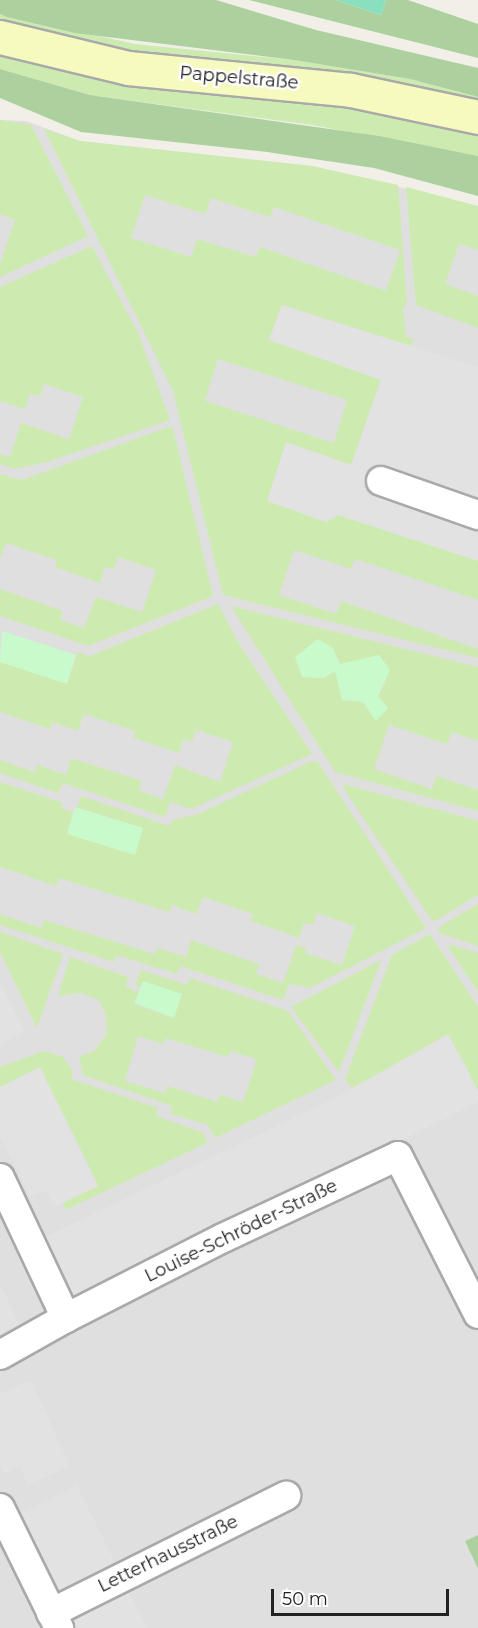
<!DOCTYPE html>
<html>
<head>
<meta charset="utf-8">
<style>
	body { margin:0 }
	#map { position:relative; width:478px; height:1628px; overflow:hidden; background:#f2efe9; font-family:Montserrat,sans-serif }
	div>[style] { position:absolute }
	.residential>* { inset:0; background:#e0dfdf }
	.grass>* { inset:0; background:#cdebb0 }
	.forest>* { inset:0; background:#add19e }
	.park>* { inset:0; background:#c8facc }
	.pitch>* { inset:0; background:#88e0be }
	.parking>* { inset:0; background:#e2e2e2 }
	.roads { filter:drop-shadow(2px 0 #a9a9a9) drop-shadow(-2px 0 #a9a9a9) drop-shadow(0 2px #a9a9a9) drop-shadow(0 -2px #a9a9a9) }
	.street>* { height:28px; margin:-14px; padding:0 14px; transform-origin:14px; border-radius:14px; background:#fff }
	.secondary>* { height:33px; margin:-16.5px; padding:0 16.5px; transform-origin:16.5px; border-radius:16.5px; background:#f7fabf }
	span { translate:-50% -50%; white-space:nowrap; text-align:center; line-height:1.15; -webkit-text-stroke:4.5px #fff; paint-order:stroke }
	.street-label { font-size:18px; color:#222 }
	.scale { position:absolute; left:271px; top:1589px; width:178px; height:27px; box-sizing:border-box; border:3px solid #222; border-top:0; padding-left:8px; font-size:18px; line-height:21px; white-space:nowrap; color:#222; -webkit-text-stroke:4px #fff; paint-order:stroke }
</style>
</head>
<body>
<div id="map">
	<div class="residential">
		<i style="clip-path:polygon(0 120px,26px 121px,80px 141px,312px 166px,478px 206px,478px 1535px,465px 1541px,478px 1569px,478px 1628px,0 1628px)"></i>
	</div>
	<div class="grass">
		<i style="clip-path:polygon(0 14px,135px 44px,294px 60px,410px 79px,478px 97px,478px 102px,376px 78px,134px 53px,6px 23px,0 21px)"></i>
		<i style="clip-path:polygon(0 54px,79px 75px,378px 109px,478px 133px,478px 156px,312px 125px,90px 95px,0 69px)"></i>
		<i style="clip-path:polygon(0 120px,31px 125px,88px 236px,0 277px,0 264px,15px 220px,0 214px)"></i>
		<i style="clip-path:polygon(evenodd,44px 129px,80px 141px,312px 166px,398px 185px,407px 302px,403px 309px,406px 337px,413px 339px,411px 348px,282px 305px,269px 339px,381px 380px,351px 465px,340px 508px,478px 544px,478px 600px,355px 559px,351px 569px,294px 550px,279px 595px,336px 614px,341px 601px,478px 649px,478px 658px,223px 595px,173px 391px,44px 129px,145px 195px,205px 214px,211px 198px,270px 217px,274px 207px,400px 250px,386px 291px,260px 247px,256px 257px,197px 239px,191px 257px,131px 238px,145px 195px,44px 129px,218px 359px,347px 400px,334px 443px,205px 401px,218px 359px)"></i>
		<i style="clip-path:polygon(406px 187px,478px 206px,478px 250px,459px 244px,445px 284px,478px 296px,478px 328px,416px 305px)"></i>
		<i style="clip-path:polygon(92px 246px,139px 335px,170px 420px,47px 462px,15px 469px,0 464px,0 454px,10px 457px,21px 423px,69px 439px,83px 397px,44px 384px,40px 396px,30px 394px,25px 409px,0 401px,0 287px)"></i>
		<i style="clip-path:polygon(169px 427px,173px 428px,213px 596px,88px 646px,0 616px,0 589px,63px 611px,60px 620px,84px 628px,96px 597px,142px 612px,156px 570px,118px 557px,114px 569px,105px 567px,100px 583px,55px 567px,57px 560px,6px 543px,0 559px,0 474px,22px 480px)"></i>
		<i style="clip-path:polygon(218px 604px,238px 642px,312px 754px,191px 809px,170px 802px,165px 817px,63px 783px,58px 793px,0 773px,0 760px,34px 772px,37px 765px,66px 775px,71px 758px,142px 781px,139px 791px,163px 799px,175px 765px,220px 782px,233px 742px,196px 730px,192px 742px,183px 739px,179px 753px,133px 738px,135px 731px,84px 714px,78px 731px,52px 722px,50px 729px,0 712px,0 662px,67px 683px,78px 652px,90px 656px)"></i>
		<i style="clip-path:polygon(evenodd,231px 606px,478px 667px,478px 741px,452px 732px,447px 744px,389px 725px,374px 769px,432px 789px,436px 776px,478px 790px,478px 811px,335px 772px,231px 606px,332px 647px,340px 664px,387px 679px,378px 696px,376px 720px,363px 702px,342px 700px,332px 647px)"></i>
		<i style="clip-path:polygon(312px 761px,318px 762px,426px 928px,310px 988px,289px 984px,284px 998px,280px 999px,180px 966px,177px 974px,116px 955px,114px 962px,0 925px,0 914px,41px 928px,44px 920px,155px 954px,158px 948px,186px 957px,191px 940px,259px 964px,256px 974px,283px 983px,296px 945px,306px 948px,305px 953px,342px 965px,355px 926px,317px 913px,313px 925px,304px 923px,299px 938px,251px 921px,253px 914px,203px 897px,196px 914px,172px 905px,169px 912px,59px 878px,56px 886px,0 867px,0 782px,63px 803px,61px 808px,73px 812px,67px 834px,143px 828px,77px 808px,81px 796px,169px 826px,172px 820px,198px 814px)"></i>
		<i style="clip-path:polygon(347px 785px,478px 821px,478px 895px,433px 922px,342px 786px)"></i>
		<i style="clip-path:polygon(478px 904px,478px 946px,440px 933px,438px 928px)"></i>
		<i style="clip-path:polygon(0 932px,63px 954px,37px 1028px,0 952px)"></i>
		<i style="clip-path:polygon(430px 934px,478px 1007px,478px 1091px,459px 1053px,403px 1061px,352px 1088px,345px 1079px,392px 955px)"></i>
		<i style="clip-path:polygon(452px 945px,478px 953px,478px 992px,448px 947px)"></i>
		<i style="clip-path:polygon(evenodd,70px 957px,128px 977px,126px 987px,139px 992px,134px 1004px,173px 1018px,143px 981px,141px 987px,135px 985px,141px 970px,187px 985px,190px 978px,288px 1011px,336px 1080px,215px 1138px,208px 1125px,171px 1114px,172px 1106px,83px 1075px,79px 1057px,95px 1050px,107px 1033px,106px 1016px,99px 1000px,81px 993px,58px 996px,70px 957px,138px 1036px,163px 1044px,165px 1038px,228px 1057px,230px 1051px,257px 1059px,243px 1102px,220px 1095px,217px 1102px,168px 1086px,165px 1093px,125px 1081px,138px 1036px)"></i>
		<i style="clip-path:polygon(381px 960px,339px 1072px,291px 1007px)"></i>
		<i style="clip-path:polygon(44px 1051px,63px 1057px,73px 1072px,71px 1079px,158px 1108px,156px 1116px,204px 1133px,207px 1143px,65px 1210px,64px 1202px,98px 1185px,40px 1068px,0 1087px,0 1067px)"></i>
	</div>
	<div class="forest">
		<i style="clip-path:polygon(0 0,216px 0,316px 30px,478px 68px,478px 97px,410px 79px,294px 60px,75px 33px,7px 17px,0 14px)"></i>
		<i style="clip-path:polygon(249px 0,336px 0,381px 15px,386px 0,408px 0,478px 24px,478px 58px)"></i>
		<i style="clip-path:polygon(0 69px,90px 95px,379px 136px,478px 156px,478px 196px,374px 168px,267px 152px,81px 132px,0 98px)"></i>
		<i style="clip-path:polygon(478px 1535px,478px 1569px,465px 1541px)"></i>
	</div>
	<div class="park">
		<i style="clip-path:polygon(2px 631px,76px 655px,67px 684px,0 662px)"></i>
		<i style="clip-path:polygon(318px 639px,332px 647px,340px 664px,379px 655px,390px 670px,378px 696px,388px 708px,376px 721px,363px 702px,342px 700px,335px 671px,324px 678px,302px 677px,295px 657px)"></i>
		<i style="clip-path:polygon(75px 807px,143px 828px,135px 855px,67px 834px)"></i>
		<i style="clip-path:polygon(143px 981px,182px 994px,174px 1018px,135px 1003px)"></i>
	</div>
	<div class="pitch">
		<i style="clip-path:polygon(336px 0,386px 0,381px 15px)"></i>
	</div>
	<div class="parking">
		<i style="clip-path:polygon(282px 305px,478px 367px,478px 561px,338px 515px,326px 522px,267px 501px,286px 442px,351px 465px,381px 380px,269px 340px)"></i>
		<i style="clip-path:polygon(0 982px,25px 1032px,0 1045px)"></i>
		<i style="clip-path:polygon(448px 1034px,478px 1091px,478px 1102px,77px 1302px,43px 1238px,337px 1097px)"></i>
		<i style="clip-path:polygon(40px 1067px,98px 1186px,54px 1207px,46px 1190px,30px 1197px,0 1136px,0 1087px)"></i>
		<i style="clip-path:polygon(0 1284px,19px 1324px,0 1334px)"></i>
		<i style="clip-path:polygon(31px 1380px,70px 1466px,28px 1485px,20px 1467px,4px 1474px,0 1466px,0 1394px)"></i>
		<i style="clip-path:polygon(77px 1485px,117px 1567px,60px 1594px,21px 1513px)"></i>
		<i style="clip-path:polygon(129px 1592px,147px 1628px,76px 1628px,73px 1621px)"></i>
	</div>
	<div class="roads">
		<div class="street">
			<i style="left:381px;top:481px;width:103px;rotate:19.3deg"></i>
			<i style="left:0;top:1178px;width:155px;rotate:64.8deg"></i>
			<i style="left:66px;top:1318px;width:176px;rotate:-27deg"></i>
			<i style="left:223px;top:1238px;width:193px;rotate:-25.1deg"></i>
			<i style="left:398px;top:1156px;width:177px;rotate:63.1deg"></i>
			<i style="left:0;top:1355px;width:76px;rotate:-29.3deg"></i>
			<i style="left:0;top:1508px;width:134px;rotate:63.8deg"></i>
			<i style="left:51px;top:1613px;width:263px;rotate:-26.5deg"></i>
		</div>
		<div class="secondary">
			<i style="left:0;top:37px;width:132px;rotate:13.6deg"></i>
			<i style="left:128px;top:68px;width:224px;rotate:5.6deg"></i>
			<i style="left:351px;top:90px;width:130px;rotate:12deg"></i>
		</div>
	</div>
	<div class="street-label">
		<span style="left:239px;top:78px;rotate:5deg">Pappelstraße</span>
		<span style="left:241px;top:1231px;rotate:-26deg">Louise-Schröder-Straße</span>
		<span style="left:168px;top:1554px;rotate:-26deg">Letterhausstraße</span>
	</div>
	<div class="scale">50 m</div>
</div>
</body>
</html>
